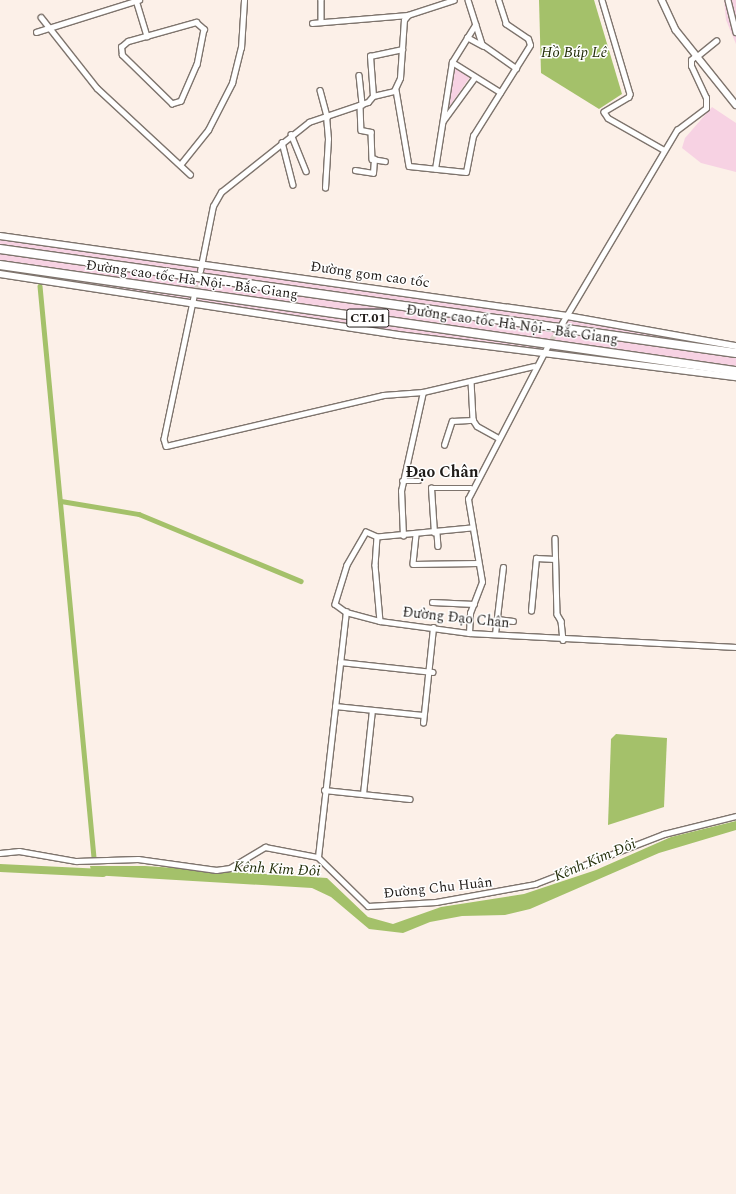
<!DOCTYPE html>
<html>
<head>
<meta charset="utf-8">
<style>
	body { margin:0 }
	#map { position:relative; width:736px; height:1194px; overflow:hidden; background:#fcf0e8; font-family:Spectral,serif }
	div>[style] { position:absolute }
	.green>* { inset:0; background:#f7d2e3 }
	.water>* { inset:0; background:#a4c16a }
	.canal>* { height:4.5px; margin:-2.25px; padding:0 2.25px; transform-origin:2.25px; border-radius:2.25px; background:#a4c16a }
	.river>* { height:8px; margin:-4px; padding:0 4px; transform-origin:4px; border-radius:4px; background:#a4c16a }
	.minor-tunnel>* { height:4.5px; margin-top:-2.25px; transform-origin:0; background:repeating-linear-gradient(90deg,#dbd0c9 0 4.5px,transparent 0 6.5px) }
	.roads { filter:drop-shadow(1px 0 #7e746d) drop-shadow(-1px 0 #7e746d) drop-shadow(0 1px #7e746d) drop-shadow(0 -1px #7e746d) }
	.minor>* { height:4.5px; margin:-2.25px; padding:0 2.25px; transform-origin:2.25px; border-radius:2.25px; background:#fff }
	.tertiary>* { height:5.5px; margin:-2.75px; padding:0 2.75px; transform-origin:2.75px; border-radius:2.75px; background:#fff }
	.secondary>* { height:6px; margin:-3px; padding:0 3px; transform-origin:3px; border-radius:3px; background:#fff }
	.motorway>* { height:8px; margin:-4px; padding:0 4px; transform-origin:4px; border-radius:4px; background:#fff }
	span { translate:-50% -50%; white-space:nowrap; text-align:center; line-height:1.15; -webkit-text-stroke:3px #fff; paint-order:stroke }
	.shield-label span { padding:1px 3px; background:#fff; border:1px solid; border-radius:3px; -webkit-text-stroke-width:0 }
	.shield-label { font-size:13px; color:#201c19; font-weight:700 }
	.street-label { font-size:14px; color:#201c19 }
	.water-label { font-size:15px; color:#232e09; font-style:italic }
	.quarter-label { font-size:16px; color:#201c19; font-weight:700 }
</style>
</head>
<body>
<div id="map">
	<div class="green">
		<i style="clip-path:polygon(724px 0,736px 0,736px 44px,726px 20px)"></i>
		<i style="clip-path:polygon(455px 66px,470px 77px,449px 107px,447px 106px)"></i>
		<i style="clip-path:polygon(712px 107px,736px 123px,736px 172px,701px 163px,682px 148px,685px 138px)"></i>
		<i style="clip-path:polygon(0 240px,192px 264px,198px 267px,198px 271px,197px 273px,0 246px)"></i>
		<i style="clip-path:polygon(0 253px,736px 358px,736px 366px,0 261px)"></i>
		<i style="clip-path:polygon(0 267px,193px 295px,191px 301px,0 270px)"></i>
		<i style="clip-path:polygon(205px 267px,560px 318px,561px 320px,559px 324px,201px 274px)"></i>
		<i style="clip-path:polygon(196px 297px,546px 346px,540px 350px,402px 332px,195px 302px)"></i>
		<i style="clip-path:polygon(569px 319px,736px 348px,736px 351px,563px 326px)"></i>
		<i style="clip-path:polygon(549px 348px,736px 375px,549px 351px)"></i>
	</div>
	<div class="water">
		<i style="clip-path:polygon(539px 0,594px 0,622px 94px,599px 109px,541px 73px)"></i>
		<i style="clip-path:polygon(616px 734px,667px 738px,664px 807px,608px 825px,611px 739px)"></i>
		<i style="clip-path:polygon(736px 821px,736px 830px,659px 853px,530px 909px,505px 915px,462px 916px,430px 922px,403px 933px,369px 929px,331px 897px,312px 888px,92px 875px,90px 866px,145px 866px,327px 878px,368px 917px,393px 924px,441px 907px,524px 894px,596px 870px,671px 837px)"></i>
	</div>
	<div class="canal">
		<i style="left:40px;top:286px;width:574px;rotate:84.6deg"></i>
		<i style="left:61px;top:501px;width:79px;rotate:9.5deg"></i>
		<i style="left:139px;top:514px;width:175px;rotate:22.5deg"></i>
	</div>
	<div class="river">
		<i style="left:0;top:868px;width:103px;rotate:2.8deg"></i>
	</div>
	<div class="minor-tunnel">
		<i style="left:195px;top:295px;width:19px;rotate:-78deg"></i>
		<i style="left:548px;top:345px;width:20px;rotate:-57deg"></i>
	</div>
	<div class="roads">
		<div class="minor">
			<i style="left:136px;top:0;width:38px;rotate:73deg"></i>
			<i style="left:321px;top:0;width:22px;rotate:90deg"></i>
			<i style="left:468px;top:0;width:46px;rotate:72.3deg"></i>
			<i style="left:482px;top:44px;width:42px;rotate:35.2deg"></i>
			<i style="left:602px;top:0;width:98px;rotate:73.4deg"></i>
			<i style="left:630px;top:94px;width:3px;rotate:108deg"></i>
			<i style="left:629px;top:97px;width:29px;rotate:149deg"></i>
			<i style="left:604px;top:112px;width:7px;rotate:56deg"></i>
			<i style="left:608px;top:118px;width:64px;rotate:29.7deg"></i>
			<i style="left:728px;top:0;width:33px;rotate:76deg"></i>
			<i style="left:41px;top:17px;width:90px;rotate:51.7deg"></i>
			<i style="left:97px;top:88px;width:127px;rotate:42.8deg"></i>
			<i style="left:196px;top:22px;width:11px;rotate:41deg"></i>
			<i style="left:204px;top:29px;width:36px;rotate:101deg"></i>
			<i style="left:197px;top:64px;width:40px;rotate:113.4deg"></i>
			<i style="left:181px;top:101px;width:9px;rotate:162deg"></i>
			<i style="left:172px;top:104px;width:70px;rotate:-135.6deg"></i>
			<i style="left:122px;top:55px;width:8px;rotate:-97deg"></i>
			<i style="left:121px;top:47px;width:9px;rotate:-41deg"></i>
			<i style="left:128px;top:41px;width:71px;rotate:-15.6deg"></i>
			<i style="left:312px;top:23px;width:96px;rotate:-4.8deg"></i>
			<i style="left:36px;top:32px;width:108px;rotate:-17.3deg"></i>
			<i style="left:467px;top:37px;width:18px;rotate:29deg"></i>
			<i style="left:696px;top:57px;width:26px;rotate:-39deg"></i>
			<i style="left:452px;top:62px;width:57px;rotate:32deg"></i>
			<i style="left:359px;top:75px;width:30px;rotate:84deg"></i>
			<i style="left:320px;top:90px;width:28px;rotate:75deg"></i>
			<i style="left:396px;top:90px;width:77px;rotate:80.3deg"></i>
			<i style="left:409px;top:166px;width:57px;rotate:6deg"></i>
			<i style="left:466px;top:172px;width:37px;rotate:-79deg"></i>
			<i style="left:473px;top:136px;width:107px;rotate:-57.9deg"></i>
			<i style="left:530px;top:45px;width:6px;rotate:-108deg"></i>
			<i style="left:528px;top:39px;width:27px;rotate:-146deg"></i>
			<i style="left:506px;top:24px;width:25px;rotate:-108deg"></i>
			<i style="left:373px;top:96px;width:40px;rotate:-94.3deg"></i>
			<i style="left:370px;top:56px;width:33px;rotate:-12deg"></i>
			<i style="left:360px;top:105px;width:25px;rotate:88deg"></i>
			<i style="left:361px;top:130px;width:10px;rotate:11deg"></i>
			<i style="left:371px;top:132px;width:27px;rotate:88deg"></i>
			<i style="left:372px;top:159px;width:13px;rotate:9deg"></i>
			<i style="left:443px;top:121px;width:54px;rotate:-54deg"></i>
			<i style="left:291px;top:134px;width:40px;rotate:68deg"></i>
			<i style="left:282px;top:142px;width:44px;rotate:75.7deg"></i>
			<i style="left:180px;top:165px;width:45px;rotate:-51.3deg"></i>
			<i style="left:208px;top:130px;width:53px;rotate:-62.9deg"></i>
			<i style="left:232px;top:83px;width:36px;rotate:-76deg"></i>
			<i style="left:241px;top:48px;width:48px;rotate:-86.4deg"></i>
			<i style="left:435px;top:169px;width:108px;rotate:-81deg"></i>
			<i style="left:452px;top:62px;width:44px;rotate:-58.1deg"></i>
			<i style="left:355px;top:170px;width:18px;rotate:9deg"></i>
			<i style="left:373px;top:173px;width:14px;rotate:-86deg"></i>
			<i style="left:325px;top:188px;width:49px;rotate:-86.5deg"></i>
			<i style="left:328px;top:139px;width:21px;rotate:-95deg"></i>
			<i style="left:200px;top:271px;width:66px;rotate:-78.7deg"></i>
			<i style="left:213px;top:206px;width:16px;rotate:-60deg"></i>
			<i style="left:221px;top:192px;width:112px;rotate:-38.5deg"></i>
			<i style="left:309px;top:122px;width:62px;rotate:-18.7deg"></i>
			<i style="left:368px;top:102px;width:8px;rotate:-50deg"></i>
			<i style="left:373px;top:96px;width:22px;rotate:-13deg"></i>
			<i style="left:394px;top:91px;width:14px;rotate:-65deg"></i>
			<i style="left:400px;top:78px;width:58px;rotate:-86.1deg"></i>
			<i style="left:404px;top:20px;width:6px;rotate:-51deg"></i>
			<i style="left:408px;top:15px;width:48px;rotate:-18.1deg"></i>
			<i style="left:194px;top:297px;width:145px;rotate:101.9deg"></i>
			<i style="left:164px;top:439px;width:7px;rotate:74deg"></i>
			<i style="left:166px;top:446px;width:223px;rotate:-13.2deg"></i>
			<i style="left:383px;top:395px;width:40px;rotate:-4.3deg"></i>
			<i style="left:561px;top:325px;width:227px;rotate:-59.3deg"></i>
			<i style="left:677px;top:130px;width:36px;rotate:-37deg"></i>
			<i style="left:706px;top:108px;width:10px;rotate:-90deg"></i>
			<i style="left:706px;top:98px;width:35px;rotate:-115deg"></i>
			<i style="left:691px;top:66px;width:6px;rotate:-90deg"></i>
			<i style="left:691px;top:60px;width:6px;rotate:-45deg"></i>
			<i style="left:471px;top:381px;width:39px;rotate:87deg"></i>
			<i style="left:473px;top:420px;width:7px;rotate:56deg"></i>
			<i style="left:477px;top:426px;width:25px;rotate:29deg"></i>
			<i style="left:444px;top:445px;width:25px;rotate:-72deg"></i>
			<i style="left:452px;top:421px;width:21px;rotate:-3deg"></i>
			<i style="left:402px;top:481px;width:17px"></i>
			<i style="left:471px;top:528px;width:94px;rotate:174.5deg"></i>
			<i style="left:377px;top:537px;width:12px;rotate:-156deg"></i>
			<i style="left:366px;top:532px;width:38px;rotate:120deg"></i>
			<i style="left:347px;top:565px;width:41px;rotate:107.1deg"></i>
			<i style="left:335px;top:604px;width:14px;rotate:36deg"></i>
			<i style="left:346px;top:612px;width:35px;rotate:15deg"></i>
			<i style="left:380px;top:621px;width:90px;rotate:7.7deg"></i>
			<i style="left:469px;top:633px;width:267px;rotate:3deg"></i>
			<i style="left:434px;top:533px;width:45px;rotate:-93.8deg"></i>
			<i style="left:431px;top:488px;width:40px"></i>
			<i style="left:437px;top:533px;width:13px;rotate:86deg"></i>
			<i style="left:416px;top:535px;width:29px;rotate:96deg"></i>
			<i style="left:413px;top:564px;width:65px;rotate:-0.9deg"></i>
			<i style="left:403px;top:536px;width:45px;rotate:-92.5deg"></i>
			<i style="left:401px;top:491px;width:101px;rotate:-77.5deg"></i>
			<i style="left:423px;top:392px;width:114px;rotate:-13.2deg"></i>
			<i style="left:377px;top:537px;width:28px;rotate:94deg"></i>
			<i style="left:375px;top:565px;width:56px;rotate:84.9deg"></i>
			<i style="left:555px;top:538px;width:76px;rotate:88.5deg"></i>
			<i style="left:557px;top:614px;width:8px;rotate:60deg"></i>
			<i style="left:561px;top:621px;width:19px;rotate:84deg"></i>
			<i style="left:432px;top:602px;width:42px;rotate:2.7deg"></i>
			<i style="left:531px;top:611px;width:53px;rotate:-84.6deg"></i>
			<i style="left:536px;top:558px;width:19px;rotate:3deg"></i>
			<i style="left:497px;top:619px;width:16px;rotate:7deg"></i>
			<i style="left:469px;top:633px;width:20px;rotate:-87deg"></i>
			<i style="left:470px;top:613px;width:33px;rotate:-69deg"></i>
			<i style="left:482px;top:582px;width:84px;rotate:-99.6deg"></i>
			<i style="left:468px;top:499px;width:171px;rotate:-62.5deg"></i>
			<i style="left:495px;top:634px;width:67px;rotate:-83.2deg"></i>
			<i style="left:340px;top:662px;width:93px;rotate:6.2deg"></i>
			<i style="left:335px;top:706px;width:88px;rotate:5.8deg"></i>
			<i style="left:423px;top:723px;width:96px;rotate:-84deg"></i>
			<i style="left:324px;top:790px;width:86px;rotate:6deg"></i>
			<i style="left:363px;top:794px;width:84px;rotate:-83.9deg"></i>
			<i style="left:0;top:853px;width:19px;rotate:-6deg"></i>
			<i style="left:19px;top:851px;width:58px;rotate:10deg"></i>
			<i style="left:76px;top:861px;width:62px;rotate:-1.8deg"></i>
			<i style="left:138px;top:859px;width:79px;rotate:8deg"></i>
			<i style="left:216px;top:870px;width:14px;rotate:-8deg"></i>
			<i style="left:230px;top:868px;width:41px;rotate:-31deg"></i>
			<i style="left:265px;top:847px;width:54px;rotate:10.7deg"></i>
			<i style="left:318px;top:857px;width:70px;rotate:44.4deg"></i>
			<i style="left:368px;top:906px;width:68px;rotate:-3.4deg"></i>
			<i style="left:436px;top:902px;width:101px;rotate:-10.3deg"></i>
			<i style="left:535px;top:884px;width:138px;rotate:-21.2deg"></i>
			<i style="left:664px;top:834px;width:74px;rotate:-14deg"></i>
			<i style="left:318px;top:857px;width:247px;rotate:-83.5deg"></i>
		</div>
		<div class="tertiary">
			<i style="left:662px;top:0;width:33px;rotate:65deg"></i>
			<i style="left:676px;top:30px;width:96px;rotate:51.3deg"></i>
		</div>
		<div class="secondary">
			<i style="left:0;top:236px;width:573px;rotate:8.03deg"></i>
			<i style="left:567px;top:316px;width:172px;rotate:10.1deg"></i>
			<i style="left:0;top:274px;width:403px;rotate:8.7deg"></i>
			<i style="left:398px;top:335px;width:341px;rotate:7.1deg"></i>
		</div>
		<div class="motorway">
			<i style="left:0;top:249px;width:743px;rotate:8.04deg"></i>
			<i style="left:0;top:265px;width:744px;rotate:8.2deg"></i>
		</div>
	</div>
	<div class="shield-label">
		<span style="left:368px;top:318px">CT.01</span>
	</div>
	<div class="street-label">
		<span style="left:370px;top:275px;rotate:8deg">Đường gom cao tốc</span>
		<span style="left:192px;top:280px;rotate:8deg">Đường cao tốc Hà Nội - Bắc Giang</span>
		<span style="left:512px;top:325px;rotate:8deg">Đường cao tốc Hà Nội - Bắc Giang</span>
		<span style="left:456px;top:618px;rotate:6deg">Đường Đạo Chân</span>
		<span style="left:438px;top:888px;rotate:-6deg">Đường Chu Huân</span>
	</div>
	<div class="water-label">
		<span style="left:574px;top:53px">Hồ Búp Lê</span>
		<span style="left:595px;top:860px;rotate:-23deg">Kênh Kim Đôi</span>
		<span style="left:277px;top:869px;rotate:3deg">Kênh Kim Đôi</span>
	</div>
	<div class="quarter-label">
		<span style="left:442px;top:472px">Đạo Chân</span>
	</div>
</div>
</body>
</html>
